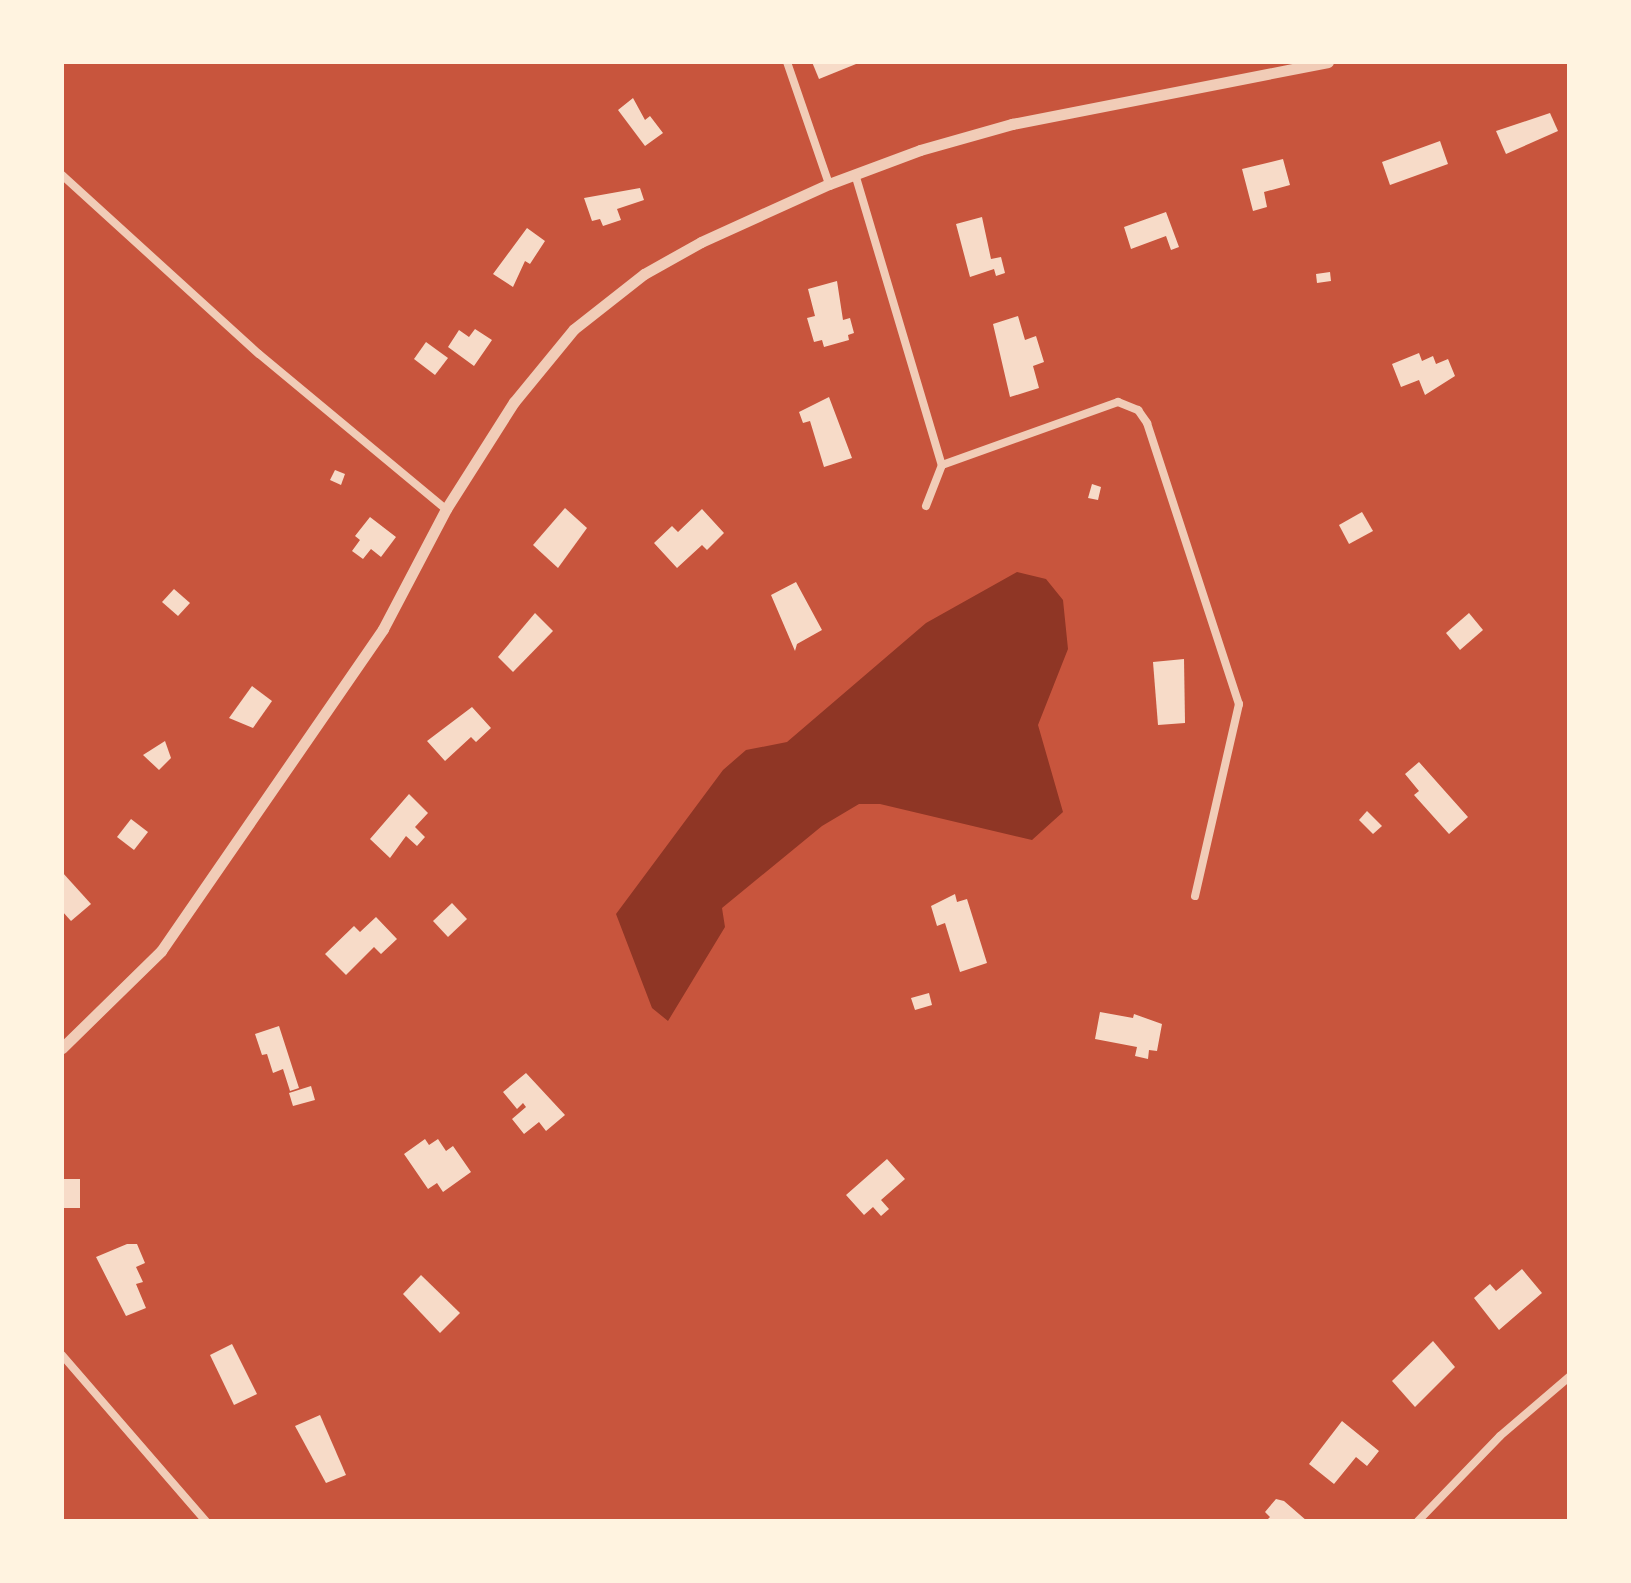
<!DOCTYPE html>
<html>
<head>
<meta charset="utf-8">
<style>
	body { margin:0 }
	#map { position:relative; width:1631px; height:1583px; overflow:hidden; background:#c8553d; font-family:"Golos Text",sans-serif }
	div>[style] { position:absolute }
	.water>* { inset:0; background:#8f3625 }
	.building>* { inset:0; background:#f7dbc8 }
	.minor>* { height:8px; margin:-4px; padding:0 4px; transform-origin:4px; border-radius:4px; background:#f1ccb7 }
	.tertiary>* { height:11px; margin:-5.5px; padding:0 5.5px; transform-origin:5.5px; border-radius:5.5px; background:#f1ccb7 }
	span { translate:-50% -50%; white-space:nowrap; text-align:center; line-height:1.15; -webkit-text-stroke:6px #fff3e0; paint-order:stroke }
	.frame { position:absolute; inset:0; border:64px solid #fff3e0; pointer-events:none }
</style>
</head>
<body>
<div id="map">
	<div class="water">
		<i style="clip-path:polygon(1017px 572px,1046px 579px,1063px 600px,1068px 649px,1038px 725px,1063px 812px,1032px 840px,880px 804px,859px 804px,822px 826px,722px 908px,725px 927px,668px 1021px,652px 1008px,616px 914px,723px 770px,746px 750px,787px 742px,926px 623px)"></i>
	</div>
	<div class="building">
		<i style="clip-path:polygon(812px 62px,861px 62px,819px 79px)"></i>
		<i style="clip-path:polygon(633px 98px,645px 120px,650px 116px,663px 133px,645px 146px,618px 110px)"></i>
		<i style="clip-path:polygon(1550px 113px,1558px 131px,1506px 154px,1496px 131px)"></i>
		<i style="clip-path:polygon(1440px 141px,1448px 164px,1390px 185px,1382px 162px)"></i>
		<i style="clip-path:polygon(1283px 159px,1290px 185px,1264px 192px,1267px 207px,1253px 211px,1242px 169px)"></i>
		<i style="clip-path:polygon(640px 188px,644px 200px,617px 209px,621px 220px,603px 226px,600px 219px,592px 221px,584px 198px)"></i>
		<i style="clip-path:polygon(1166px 212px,1179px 247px,1171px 250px,1166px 236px,1131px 249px,1124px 227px)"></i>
		<i style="clip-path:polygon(982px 217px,991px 259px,1001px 257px,1005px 273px,996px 276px,994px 269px,970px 277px,956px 224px)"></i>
		<i style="clip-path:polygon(527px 228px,545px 241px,530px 264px,525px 261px,513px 287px,493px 274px)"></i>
		<i style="clip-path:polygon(1330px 272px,1331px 281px,1317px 283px,1316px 274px)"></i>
		<i style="clip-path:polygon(837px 281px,843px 320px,850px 318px,854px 333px,848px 335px,849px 340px,824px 347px,822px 340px,814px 342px,807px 318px,815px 316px,808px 289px)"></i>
		<i style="clip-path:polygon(1018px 316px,1025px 340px,1036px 336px,1044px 362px,1033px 366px,1039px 388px,1010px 397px,993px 324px)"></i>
		<i style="clip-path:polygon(475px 329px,492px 340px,474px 366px,448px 347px,459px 330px,469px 337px)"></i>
		<i style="clip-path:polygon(426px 342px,448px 358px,435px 375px,414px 359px)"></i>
		<i style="clip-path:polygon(1419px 353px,1422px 361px,1433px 356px,1436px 364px,1448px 359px,1455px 376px,1425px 395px,1419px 380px,1401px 387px,1392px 364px)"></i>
		<i style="clip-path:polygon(829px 397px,852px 458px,824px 467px,810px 421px,803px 423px,799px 412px)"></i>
		<i style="clip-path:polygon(335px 470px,345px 474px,341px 485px,330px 480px)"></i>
		<i style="clip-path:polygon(1092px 484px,1101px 487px,1098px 500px,1088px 498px)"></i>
		<i style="clip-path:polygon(565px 508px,587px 528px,558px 568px,533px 545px)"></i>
		<i style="clip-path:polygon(702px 509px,724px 533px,707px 550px,702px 545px,677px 568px,654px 543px,672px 526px,678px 532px)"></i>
		<i style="clip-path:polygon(1362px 512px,1373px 531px,1349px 544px,1339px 525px)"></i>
		<i style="clip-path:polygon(370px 517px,396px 537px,381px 557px,371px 549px,363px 559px,352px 551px,360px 540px,355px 536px)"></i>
		<i style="clip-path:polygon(796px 582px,822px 630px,797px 644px,795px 651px,771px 595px)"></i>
		<i style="clip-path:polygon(174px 589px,190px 603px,178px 616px,162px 602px)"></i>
		<i style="clip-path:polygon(535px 613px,553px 631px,513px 672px,498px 657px)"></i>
		<i style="clip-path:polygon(1469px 613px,1483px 630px,1460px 650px,1446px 633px)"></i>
		<i style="clip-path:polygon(1184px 659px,1185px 723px,1158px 725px,1153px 662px)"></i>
		<i style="clip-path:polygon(252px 686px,272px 701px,253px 728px,229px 718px)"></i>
		<i style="clip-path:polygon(472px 707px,491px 728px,476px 742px,471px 737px,445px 761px,427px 741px)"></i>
		<i style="clip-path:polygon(165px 741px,171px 758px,159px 770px,143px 755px)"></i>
		<i style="clip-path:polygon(1419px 762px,1468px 817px,1449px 834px,1414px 795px,1419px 791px,1405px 774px)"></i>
		<i style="clip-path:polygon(409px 794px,428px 813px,415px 827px,425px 837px,417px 846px,406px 836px,390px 858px,370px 839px)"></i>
		<i style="clip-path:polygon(1367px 811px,1382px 826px,1373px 834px,1359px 820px)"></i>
		<i style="clip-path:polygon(131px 819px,148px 832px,134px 850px,117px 837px)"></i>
		<i style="clip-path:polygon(62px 872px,91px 904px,71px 921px,62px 911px)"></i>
		<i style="clip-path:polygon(955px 894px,957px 902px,967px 899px,987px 963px,960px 972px,945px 923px,937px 926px,931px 906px)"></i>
		<i style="clip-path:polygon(452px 903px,467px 919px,448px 937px,433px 921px)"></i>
		<i style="clip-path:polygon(376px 917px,397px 939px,381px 954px,374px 947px,346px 975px,325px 954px,354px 926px,360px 932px)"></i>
		<i style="clip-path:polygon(929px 993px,932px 1005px,915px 1010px,911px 998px)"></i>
		<i style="clip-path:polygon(1100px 1012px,1133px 1018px,1134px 1014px,1162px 1024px,1157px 1051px,1149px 1050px,1148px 1059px,1135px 1056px,1137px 1047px,1095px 1039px)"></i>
		<i style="clip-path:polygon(279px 1026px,299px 1088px,290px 1091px,283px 1069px,273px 1073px,267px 1054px,262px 1055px,255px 1034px)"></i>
		<i style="clip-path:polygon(526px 1073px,565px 1115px,546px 1131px,539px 1122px,524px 1134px,512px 1119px,526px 1107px,523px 1103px,517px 1109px,503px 1092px)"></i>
		<i style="clip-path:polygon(311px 1086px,315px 1100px,293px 1106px,289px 1093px)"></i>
		<i style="clip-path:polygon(425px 1139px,429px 1145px,438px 1139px,446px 1151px,453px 1146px,471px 1172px,443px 1192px,437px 1183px,428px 1189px,404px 1154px)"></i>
		<i style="clip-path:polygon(887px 1159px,905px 1179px,881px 1200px,889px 1209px,881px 1216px,873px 1207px,864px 1215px,846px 1195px)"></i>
		<i style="clip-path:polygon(62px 1179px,80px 1179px,80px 1208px,62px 1208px)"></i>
		<i style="clip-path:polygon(127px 1244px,137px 1244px,145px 1263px,136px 1267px,143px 1282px,136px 1284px,146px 1308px,126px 1316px,96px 1257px)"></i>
		<i style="clip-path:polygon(1522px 1269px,1542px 1293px,1499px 1330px,1474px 1298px,1490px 1284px,1496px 1291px)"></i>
		<i style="clip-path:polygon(421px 1275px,460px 1313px,440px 1333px,403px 1294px)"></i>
		<i style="clip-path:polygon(1433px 1341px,1455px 1367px,1415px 1407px,1392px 1381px)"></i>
		<i style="clip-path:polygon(232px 1344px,257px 1394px,234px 1405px,210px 1355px)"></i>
		<i style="clip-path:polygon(320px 1415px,346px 1475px,326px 1483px,295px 1426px)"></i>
		<i style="clip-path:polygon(1342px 1421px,1379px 1451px,1367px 1466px,1356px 1457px,1334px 1484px,1309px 1464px)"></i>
		<i style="clip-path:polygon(1276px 1499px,1284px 1501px,1307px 1521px,1266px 1521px,1270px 1517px,1265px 1512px)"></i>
	</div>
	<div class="minor">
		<i style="left:787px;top:62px;width:129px;rotate:71deg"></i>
		<i style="left:855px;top:174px;width:304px;rotate:73.4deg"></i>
		<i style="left:942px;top:465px;width:187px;rotate:-19.7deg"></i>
		<i style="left:1118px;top:402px;width:22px;rotate:22deg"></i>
		<i style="left:1138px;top:410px;width:16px;rotate:55deg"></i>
		<i style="left:1147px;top:423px;width:296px;rotate:71.9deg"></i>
		<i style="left:1239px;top:704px;width:197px;rotate:102.9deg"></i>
		<i style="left:62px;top:175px;width:266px;rotate:42.3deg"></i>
		<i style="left:259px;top:354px;width:243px;rotate:39.7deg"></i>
		<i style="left:926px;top:506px;width:44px;rotate:-68.7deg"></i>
		<i style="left:62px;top:1355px;width:220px;rotate:49.1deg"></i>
		<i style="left:1418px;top:1521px;width:118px;rotate:-46deg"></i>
		<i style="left:1500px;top:1436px;width:91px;rotate:-40.5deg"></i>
	</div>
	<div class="tertiary">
		<i style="left:62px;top:1048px;width:139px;rotate:-44.4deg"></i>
		<i style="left:161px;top:951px;width:391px;rotate:-55.4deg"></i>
		<i style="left:383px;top:629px;width:136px;rotate:-62.3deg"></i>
		<i style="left:446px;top:509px;width:127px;rotate:-57.6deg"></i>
		<i style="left:514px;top:402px;width:94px;rotate:-50.6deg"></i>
		<i style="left:574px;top:329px;width:89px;rotate:-38.2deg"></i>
		<i style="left:644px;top:274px;width:65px;rotate:-29.3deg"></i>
		<i style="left:701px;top:242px;width:141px;rotate:-24.4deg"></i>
		<i style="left:829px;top:184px;width:97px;rotate:-20.5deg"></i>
		<i style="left:920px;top:150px;width:96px;rotate:-15.8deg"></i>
		<i style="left:1012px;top:124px;width:322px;rotate:-11.1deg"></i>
	</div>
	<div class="frame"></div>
</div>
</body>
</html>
